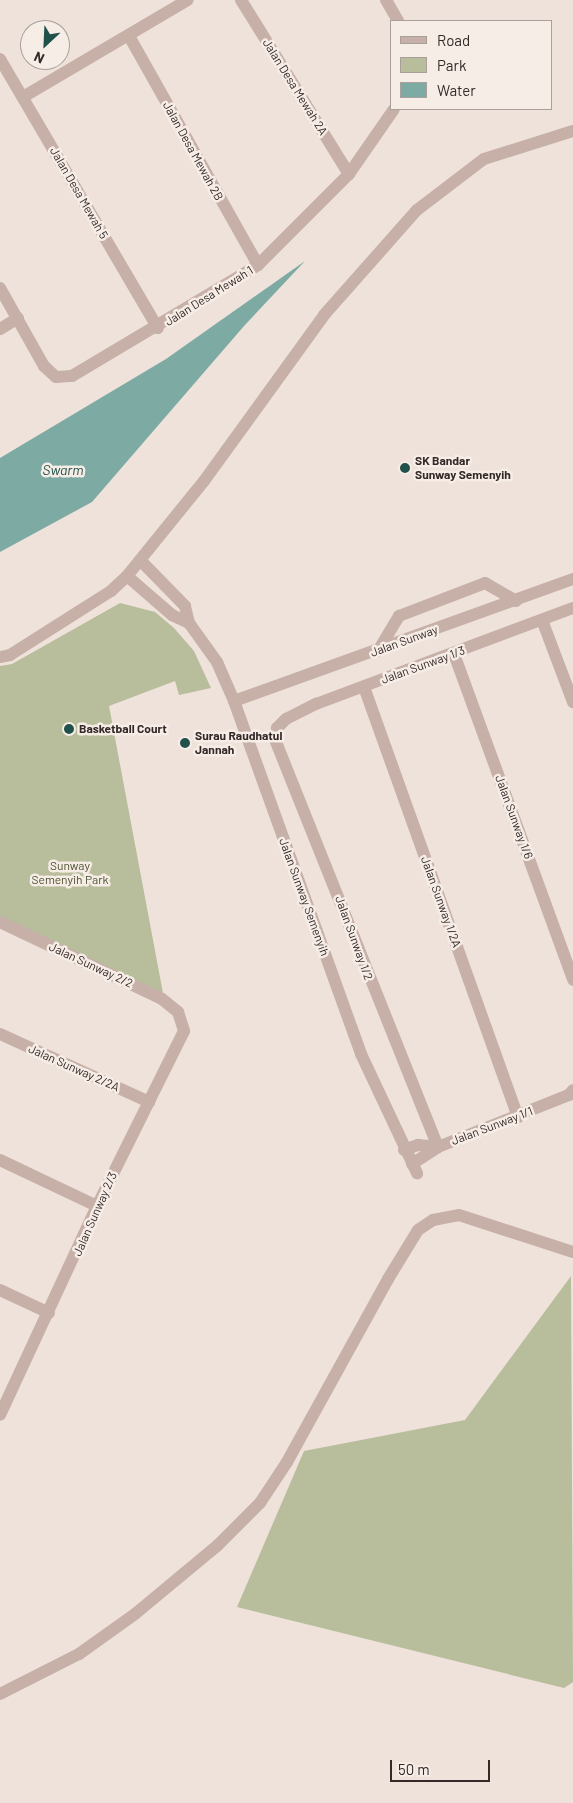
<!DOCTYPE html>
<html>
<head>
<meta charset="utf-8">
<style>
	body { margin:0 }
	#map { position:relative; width:573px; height:1803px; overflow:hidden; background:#efe2db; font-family:Barlow,sans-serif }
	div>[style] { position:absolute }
	.green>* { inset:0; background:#b8bd9c }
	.water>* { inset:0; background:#7daaa3 }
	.minor>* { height:12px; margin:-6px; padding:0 6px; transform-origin:6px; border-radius:6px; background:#c6b0a8 }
	.tertiary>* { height:12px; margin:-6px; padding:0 6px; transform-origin:6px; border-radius:6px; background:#c6b0a8 }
	.dots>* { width:14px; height:14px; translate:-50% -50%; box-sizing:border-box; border:2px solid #f7ede7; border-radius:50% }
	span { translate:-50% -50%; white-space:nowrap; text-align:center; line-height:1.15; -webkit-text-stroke:5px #f7ede7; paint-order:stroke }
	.street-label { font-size:12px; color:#342928 }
	.poi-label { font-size:12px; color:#342928; font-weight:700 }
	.left { translate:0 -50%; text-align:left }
	.park-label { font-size:12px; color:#4a502e }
	.water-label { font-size:14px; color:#21514b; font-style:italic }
	.legend { position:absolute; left:390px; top:20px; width:162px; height:90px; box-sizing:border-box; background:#f7ede7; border:1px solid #a99f9b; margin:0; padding:6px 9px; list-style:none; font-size:15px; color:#342928 }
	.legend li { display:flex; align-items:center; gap:10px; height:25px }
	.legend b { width:25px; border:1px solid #a99f9b }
	.north { position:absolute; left:20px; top:20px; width:50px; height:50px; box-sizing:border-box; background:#f7ede7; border:1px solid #a99f9b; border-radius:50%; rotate:205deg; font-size:14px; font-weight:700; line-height:20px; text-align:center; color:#342928 }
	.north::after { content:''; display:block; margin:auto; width:18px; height:22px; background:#21514b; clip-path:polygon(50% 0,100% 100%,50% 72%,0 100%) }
	.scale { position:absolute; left:390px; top:1760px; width:100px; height:22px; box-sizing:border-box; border:2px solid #342928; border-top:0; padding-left:6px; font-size:15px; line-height:18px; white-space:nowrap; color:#342928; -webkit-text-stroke:4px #f7ede7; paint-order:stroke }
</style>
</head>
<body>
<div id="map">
	<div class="green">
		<i style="clip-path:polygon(120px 603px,155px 612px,174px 628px,194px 651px,211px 688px,179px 695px,175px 681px,109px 706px,163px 993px,0 918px,0 666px,12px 664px)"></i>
		<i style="clip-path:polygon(571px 1276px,573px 1682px,564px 1688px,237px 1607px,304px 1451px,465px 1420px)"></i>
	</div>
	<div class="water">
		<i style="clip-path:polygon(305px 261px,244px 326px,92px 502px,0 552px,0 458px,166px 359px)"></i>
	</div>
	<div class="minor">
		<i style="left:241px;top:0;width:205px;rotate:58.2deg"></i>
		<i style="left:386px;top:0;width:24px;rotate:60deg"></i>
		<i style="left:129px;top:36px;width:263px;rotate:60.6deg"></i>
		<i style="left:0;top:59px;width:312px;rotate:59.6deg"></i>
		<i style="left:23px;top:97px;width:191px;rotate:-30.5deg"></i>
		<i style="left:0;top:288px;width:90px;rotate:60.6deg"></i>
		<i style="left:44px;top:366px;width:16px;rotate:43deg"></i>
		<i style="left:56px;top:377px;width:16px;rotate:-4deg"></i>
		<i style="left:72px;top:376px;width:217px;rotate:-30.8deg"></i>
		<i style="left:258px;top:265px;width:129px;rotate:-45deg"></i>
		<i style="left:349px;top:174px;width:79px;rotate:-55.3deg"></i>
		<i style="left:0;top:329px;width:21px;rotate:-31deg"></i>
		<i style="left:141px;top:561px;width:63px;rotate:45.6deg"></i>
		<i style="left:185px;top:606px;width:17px;rotate:77deg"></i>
		<i style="left:127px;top:576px;width:60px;rotate:40.9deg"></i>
		<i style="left:172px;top:615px;width:19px;rotate:25deg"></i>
		<i style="left:189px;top:623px;width:48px;rotate:54.3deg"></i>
		<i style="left:217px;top:662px;width:43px;rotate:66.4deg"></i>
		<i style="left:234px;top:701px;width:375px;rotate:70.2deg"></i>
		<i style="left:361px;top:1054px;width:132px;rotate:64.8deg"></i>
		<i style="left:542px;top:620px;width:88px;rotate:69.3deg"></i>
		<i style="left:378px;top:651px;width:41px;rotate:-59deg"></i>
		<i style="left:399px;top:616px;width:92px;rotate:-21deg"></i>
		<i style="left:485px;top:583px;width:36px;rotate:30deg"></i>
		<i style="left:454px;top:654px;width:347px;rotate:69.9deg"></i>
		<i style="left:364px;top:687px;width:457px;rotate:70.3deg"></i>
		<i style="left:234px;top:701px;width:360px;rotate:-19.8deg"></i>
		<i style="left:0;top:922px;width:179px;rotate:25.4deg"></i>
		<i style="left:162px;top:999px;width:21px;rotate:39deg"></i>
		<i style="left:178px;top:1012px;width:20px;rotate:72deg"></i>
		<i style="left:184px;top:1031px;width:195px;rotate:116.4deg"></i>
		<i style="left:97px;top:1206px;width:230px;rotate:114.9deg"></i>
		<i style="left:0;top:1034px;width:164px;rotate:24.5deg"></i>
		<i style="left:438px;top:1147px;width:437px;rotate:-111.8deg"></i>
		<i style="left:276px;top:741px;width:13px;rotate:-86deg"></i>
		<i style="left:277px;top:728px;width:13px;rotate:-45deg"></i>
		<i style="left:286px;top:719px;width:34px;rotate:-27deg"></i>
		<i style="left:316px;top:704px;width:274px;rotate:-20.5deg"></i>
		<i style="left:404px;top:1150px;width:15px;rotate:-20deg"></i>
		<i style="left:418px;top:1145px;width:20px;rotate:6deg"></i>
		<i style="left:0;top:1160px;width:107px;rotate:25.4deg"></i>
		<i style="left:412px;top:1164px;width:31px;rotate:-33deg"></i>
		<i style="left:438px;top:1147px;width:141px;rotate:-21.7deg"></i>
		<i style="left:569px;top:1095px;width:6px;rotate:-51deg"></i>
		<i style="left:0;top:1290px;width:54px;rotate:25.1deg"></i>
		<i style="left:0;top:1694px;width:89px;rotate:-26.9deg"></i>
		<i style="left:79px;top:1654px;width:69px;rotate:-35.5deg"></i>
		<i style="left:135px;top:1614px;width:107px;rotate:-39.7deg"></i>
		<i style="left:217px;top:1546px;width:61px;rotate:-45deg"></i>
		<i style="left:260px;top:1503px;width:49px;rotate:-56.6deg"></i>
		<i style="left:287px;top:1462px;width:209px;rotate:-61.1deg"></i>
		<i style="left:388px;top:1279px;width:57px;rotate:-58.5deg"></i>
		<i style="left:418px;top:1230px;width:18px;rotate:-34deg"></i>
		<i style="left:433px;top:1220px;width:26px;rotate:-11deg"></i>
		<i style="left:459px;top:1215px;width:120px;rotate:18deg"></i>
	</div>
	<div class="tertiary">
		<i style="left:0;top:657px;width:10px;rotate:-11deg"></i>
		<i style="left:10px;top:655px;width:120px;rotate:-32.4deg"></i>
		<i style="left:111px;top:591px;width:22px;rotate:-43deg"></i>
		<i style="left:127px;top:576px;width:122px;rotate:-51deg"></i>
		<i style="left:204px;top:481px;width:205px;rotate:-54.1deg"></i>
		<i style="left:324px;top:315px;width:140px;rotate:-48.5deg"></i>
		<i style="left:417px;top:210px;width:84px;rotate:-37.3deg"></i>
		<i style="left:484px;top:159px;width:93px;rotate:-17.5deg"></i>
	</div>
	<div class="dots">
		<i style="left:405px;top:468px;background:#21514b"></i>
		<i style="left:69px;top:729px;background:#21514b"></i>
		<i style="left:185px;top:743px;background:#21514b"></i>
	</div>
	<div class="street-label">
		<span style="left:295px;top:87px;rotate:58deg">Jalan Desa Mewah 2A</span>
		<span style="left:193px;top:151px;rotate:61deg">Jalan Desa Mewah 2B</span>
		<span style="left:79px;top:193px;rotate:60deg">Jalan Desa Mewah 5</span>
		<span style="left:209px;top:296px;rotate:-32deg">Jalan Desa Mewah 1</span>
		<span style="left:404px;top:641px;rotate:-20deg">Jalan Sunway</span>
		<span style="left:423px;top:665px;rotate:-20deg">Jalan Sunway 1/3</span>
		<span style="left:514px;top:817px;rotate:70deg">Jalan Sunway 1/6</span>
		<span style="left:304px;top:897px;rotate:70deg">Jalan Sunway Semenyih</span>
		<span style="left:441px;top:902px;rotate:70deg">Jalan Sunway 1/2A</span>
		<span style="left:354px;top:938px;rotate:70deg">Jalan Sunway 1/2</span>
		<span style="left:91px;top:965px;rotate:25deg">Jalan Sunway 2/2</span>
		<span style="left:74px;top:1068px;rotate:24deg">Jalan Sunway 2/2A</span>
		<span style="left:492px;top:1126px;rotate:-21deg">Jalan Sunway 1/1</span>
		<span style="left:95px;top:1214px;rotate:-66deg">Jalan Sunway 2/3</span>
	</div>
	<div class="poi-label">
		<span class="left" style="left:415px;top:468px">SK Bandar<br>Sunway Semenyih</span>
		<span class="left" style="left:79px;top:729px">Basketball Court</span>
		<span class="left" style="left:195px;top:743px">Surau Raudhatul<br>Jannah</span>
	</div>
	<div class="park-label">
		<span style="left:70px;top:873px">Sunway<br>Semenyih Park</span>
	</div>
	<div class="water-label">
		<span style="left:63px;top:470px">Swarm</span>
	</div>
	<ul class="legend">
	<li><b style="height:6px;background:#c6b0a8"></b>Road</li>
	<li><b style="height:14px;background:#b8bd9c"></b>Park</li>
	<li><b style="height:14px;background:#7daaa3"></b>Water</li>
	</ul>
	<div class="north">N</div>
	<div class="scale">50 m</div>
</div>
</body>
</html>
